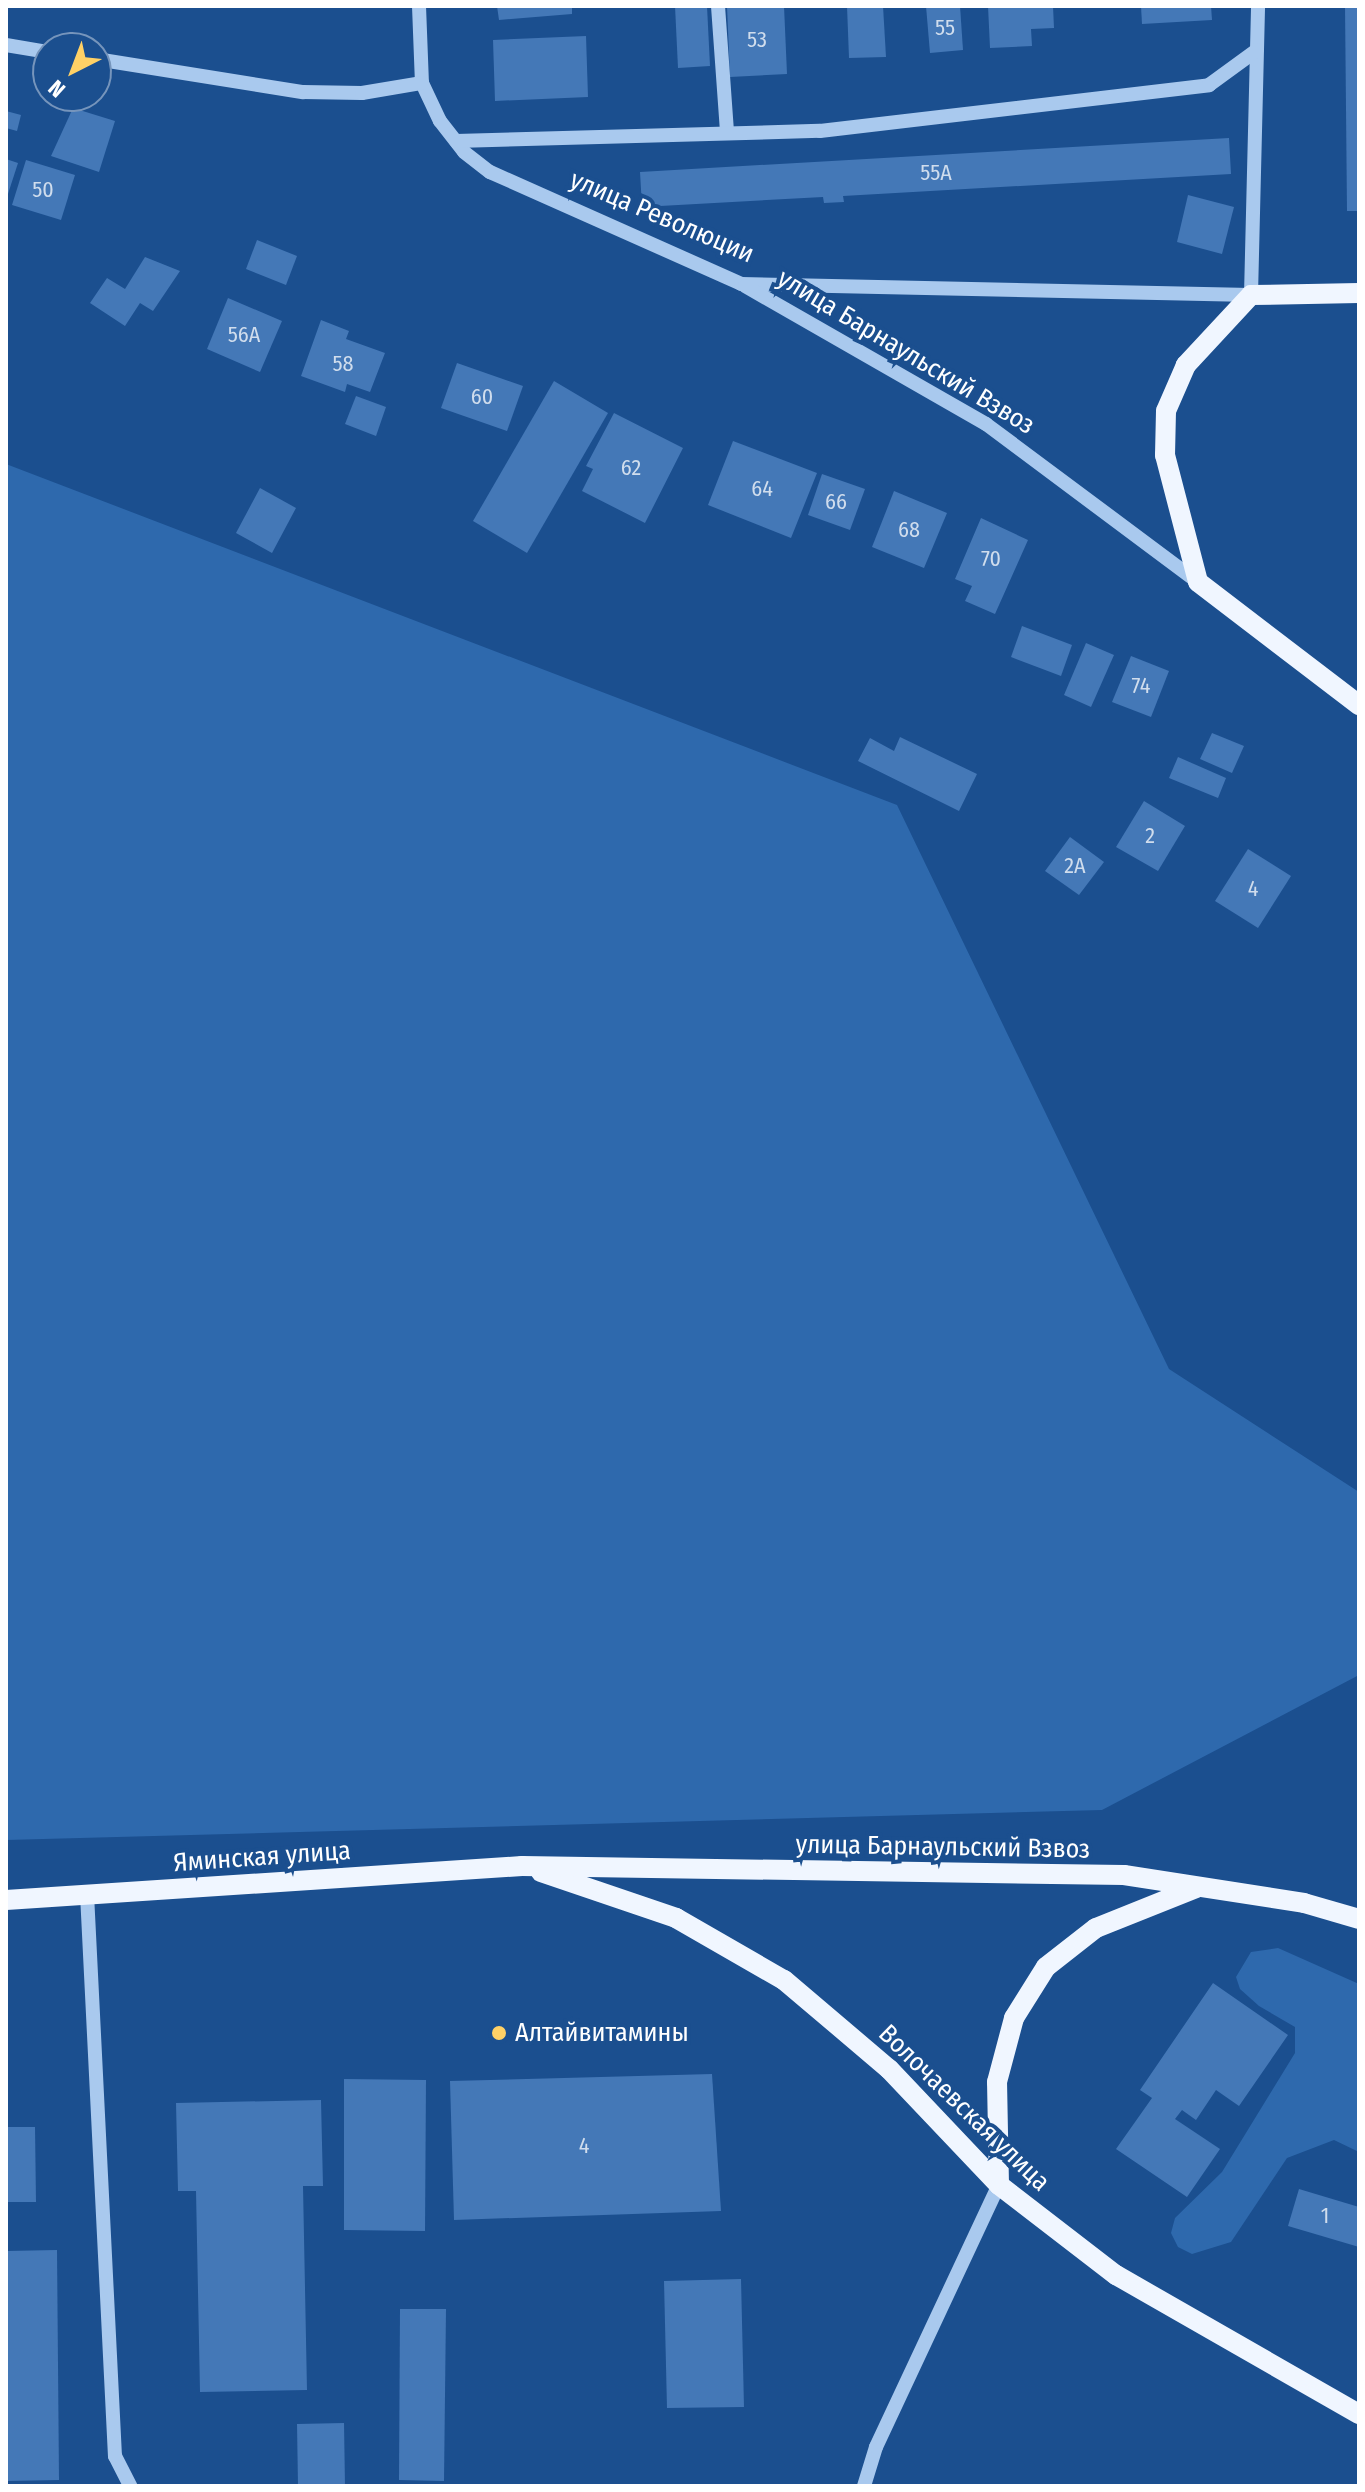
<!DOCTYPE html>
<html>
<head>
<meta charset="utf-8">
<style>
	body { margin:0 }
	#map { position:relative; width:1365px; height:2492px; overflow:hidden; background:#1b4f8f; font-family:"Fira Sans Condensed",sans-serif }
	div>[style] { position:absolute }
	.green>* { inset:0; background:#2e69ad }
	.building>* { inset:0; background:#4478b7 }
	.minor>* { height:14px; margin:-7px; padding:0 7px; transform-origin:7px; border-radius:7px; background:#a9c9ee }
	.major>* { height:20px; margin:-10px; padding:0 10px; transform-origin:10px; border-radius:10px; background:#f0f6ff }
	.dots>* { width:22px; height:22px; translate:-50% -50%; box-sizing:border-box; border:4px solid #1b4f8f; border-radius:50% }
	span { translate:-50% -50%; white-space:nowrap; text-align:center; line-height:1.15; -webkit-text-stroke:8px #1b4f8f; paint-order:stroke }
	.number-label { font-size:22px; color:#d0dded }
	.number-label span { -webkit-text-stroke-width:0 }
	.street-label { font-size:26px; color:#fff }
	.poi-label { font-size:26px; color:#fff }
	.left { translate:0 -50%; text-align:left }
	.frame { position:absolute; inset:0; border:8px solid #fff; pointer-events:none }
	.north { position:absolute; left:32px; top:32px; width:80px; height:80px; box-sizing:border-box; background:#1b4f8f; border:2px solid #7695bc; border-radius:50%; rotate:222deg; font-size:22px; font-weight:700; line-height:32px; text-align:center; color:#fff }
	.north::after { content:''; display:block; margin:auto; width:28px; height:36px; background:#ffd166; clip-path:polygon(50% 0,100% 100%,50% 72%,0 100%) }
</style>
</head>
<body>
<div id="map">
	<div class="green">
		<i style="clip-path:polygon(6px 464px,897px 805px,1169px 1369px,1359px 1492px,1359px 1675px,1102px 1810px,6px 1840px)"></i>
		<i style="clip-path:polygon(1278px 1948px,1359px 1984px,1359px 2152px,1334px 2140px,1287px 2158px,1231px 2242px,1192px 2254px,1178px 2247px,1171px 2233px,1175px 2218px,1222px 2172px,1295px 2053px,1295px 2027px,1259px 2006px,1240px 1989px,1236px 1977px,1251px 1952px)"></i>
	</div>
	<div class="building">
		<i style="clip-path:polygon(497px 6px,572px 6px,572px 14px,499px 20px)"></i>
		<i style="clip-path:polygon(675px 6px,707px 6px,710px 66px,678px 68px)"></i>
		<i style="clip-path:polygon(727px 6px,784px 6px,787px 74px,730px 77px)"></i>
		<i style="clip-path:polygon(847px 6px,883px 6px,886px 57px,849px 58px)"></i>
		<i style="clip-path:polygon(926px 6px,960px 6px,963px 50px,930px 53px)"></i>
		<i style="clip-path:polygon(988px 6px,1053px 6px,1054px 28px,1031px 29px,1032px 46px,990px 48px)"></i>
		<i style="clip-path:polygon(1141px 6px,1211px 6px,1212px 20px,1142px 24px)"></i>
		<i style="clip-path:polygon(1345px 6px,1359px 6px,1359px 211px,1347px 211px)"></i>
		<i style="clip-path:polygon(586px 36px,588px 97px,495px 101px,493px 40px)"></i>
		<i style="clip-path:polygon(73px 108px,115px 121px,99px 172px,51px 156px)"></i>
		<i style="clip-path:polygon(6px 111px,21px 115px,17px 131px,6px 128px)"></i>
		<i style="clip-path:polygon(1229px 138px,1231px 174px,843px 196px,844px 202px,824px 203px,823px 197px,642px 207px,640px 172px)"></i>
		<i style="clip-path:polygon(6px 159px,18px 163px,7px 197px,6px 197px)"></i>
		<i style="clip-path:polygon(26px 160px,75px 175px,61px 220px,12px 205px)"></i>
		<i style="clip-path:polygon(1188px 195px,1234px 207px,1222px 254px,1177px 242px)"></i>
		<i style="clip-path:polygon(257px 240px,297px 256px,286px 285px,246px 269px)"></i>
		<i style="clip-path:polygon(145px 257px,180px 271px,153px 311px,140px 303px,125px 326px,90px 303px,107px 278px,125px 289px)"></i>
		<i style="clip-path:polygon(228px 298px,282px 321px,260px 372px,207px 349px)"></i>
		<i style="clip-path:polygon(321px 320px,349px 331px,346px 339px,385px 353px,370px 392px,347px 384px,345px 392px,301px 376px)"></i>
		<i style="clip-path:polygon(457px 363px,523px 386px,507px 431px,441px 408px)"></i>
		<i style="clip-path:polygon(554px 381px,608px 413px,527px 553px,473px 521px)"></i>
		<i style="clip-path:polygon(356px 396px,386px 407px,376px 436px,345px 424px)"></i>
		<i style="clip-path:polygon(614px 413px,683px 448px,645px 523px,582px 491px,593px 469px,586px 466px)"></i>
		<i style="clip-path:polygon(733px 441px,817px 473px,791px 538px,708px 505px)"></i>
		<i style="clip-path:polygon(822px 474px,865px 489px,850px 530px,808px 515px)"></i>
		<i style="clip-path:polygon(260px 488px,296px 508px,272px 553px,236px 533px)"></i>
		<i style="clip-path:polygon(894px 491px,947px 513px,924px 568px,872px 547px)"></i>
		<i style="clip-path:polygon(981px 518px,1028px 540px,995px 614px,965px 601px,972px 586px,955px 579px)"></i>
		<i style="clip-path:polygon(1022px 626px,1072px 645px,1061px 676px,1011px 657px)"></i>
		<i style="clip-path:polygon(1086px 643px,1114px 655px,1091px 707px,1064px 695px)"></i>
		<i style="clip-path:polygon(1131px 656px,1169px 671px,1151px 717px,1112px 702px)"></i>
		<i style="clip-path:polygon(1212px 733px,1244px 746px,1232px 773px,1200px 759px)"></i>
		<i style="clip-path:polygon(900px 737px,977px 774px,959px 811px,858px 761px,870px 738px,894px 751px)"></i>
		<i style="clip-path:polygon(1178px 757px,1226px 778px,1218px 798px,1169px 778px)"></i>
		<i style="clip-path:polygon(1144px 801px,1185px 826px,1158px 871px,1116px 847px)"></i>
		<i style="clip-path:polygon(1070px 837px,1104px 862px,1079px 895px,1045px 871px)"></i>
		<i style="clip-path:polygon(1248px 849px,1291px 876px,1258px 928px,1215px 901px)"></i>
		<i style="clip-path:polygon(1213px 1983px,1288px 2035px,1239px 2106px,1216px 2090px,1196px 2120px,1182px 2110px,1175px 2119px,1220px 2149px,1187px 2197px,1116px 2149px,1152px 2098px,1140px 2090px)"></i>
		<i style="clip-path:polygon(712px 2074px,721px 2211px,454px 2220px,450px 2081px)"></i>
		<i style="clip-path:polygon(344px 2079px,426px 2080px,425px 2231px,344px 2230px)"></i>
		<i style="clip-path:polygon(321px 2100px,323px 2186px,303px 2186px,307px 2390px,200px 2392px,196px 2191px,178px 2191px,176px 2103px)"></i>
		<i style="clip-path:polygon(6px 2127px,35px 2127px,36px 2202px,6px 2202px)"></i>
		<i style="clip-path:polygon(1299px 2189px,1359px 2207px,1359px 2247px,1288px 2226px)"></i>
		<i style="clip-path:polygon(57px 2250px,59px 2480px,6px 2481px,6px 2251px)"></i>
		<i style="clip-path:polygon(741px 2279px,744px 2407px,667px 2408px,664px 2281px)"></i>
		<i style="clip-path:polygon(400px 2309px,446px 2309px,444px 2481px,399px 2480px)"></i>
		<i style="clip-path:polygon(344px 2423px,345px 2486px,298px 2486px,297px 2424px)"></i>
	</div>
	<div class="minor">
		<i style="left:419px;top:6px;width:77px;rotate:87.8deg"></i>
		<i style="left:422px;top:83px;width:42px;rotate:64.7deg"></i>
		<i style="left:440px;top:121px;width:39px;rotate:52deg"></i>
		<i style="left:464px;top:152px;width:33px;rotate:38deg"></i>
		<i style="left:490px;top:172px;width:275px;rotate:24deg"></i>
		<i style="left:741px;top:284px;width:510px;rotate:1.24deg"></i>
		<i style="left:1251px;top:295px;width:289px;rotate:-88.6deg"></i>
		<i style="left:718px;top:6px;width:127px;rotate:85.9deg"></i>
		<i style="left:6px;top:45px;width:43px;rotate:9.5deg"></i>
		<i style="left:96px;top:59px;width:210px;rotate:9.1deg"></i>
		<i style="left:303px;top:92px;width:59px;rotate:1deg"></i>
		<i style="left:362px;top:93px;width:61px;rotate:-9.5deg"></i>
		<i style="left:456px;top:141px;width:364px;rotate:-1.6deg"></i>
		<i style="left:820px;top:131px;width:392px;rotate:-6.7deg"></i>
		<i style="left:1209px;top:85px;width:59px;rotate:-36.1deg"></i>
		<i style="left:745px;top:286px;width:278px;rotate:29.8deg"></i>
		<i style="left:986px;top:424px;width:264px;rotate:36.7deg"></i>
		<i style="left:87px;top:1894px;width:563px;rotate:87.15deg"></i>
		<i style="left:115px;top:2456px;width:34px;rotate:63deg"></i>
		<i style="left:864px;top:2486px;width:41px;rotate:-72.9deg"></i>
		<i style="left:876px;top:2447px;width:289px;rotate:-64.9deg"></i>
	</div>
	<div class="major">
		<i style="left:1359px;top:293px;width:108px;rotate:178.9deg"></i>
		<i style="left:1251px;top:295px;width:96px;rotate:132.9deg"></i>
		<i style="left:1186px;top:365px;width:50px;rotate:113.5deg"></i>
		<i style="left:1166px;top:411px;width:44px;rotate:91.3deg"></i>
		<i style="left:1165px;top:455px;width:131px;rotate:75.4deg"></i>
		<i style="left:1198px;top:582px;width:203px;rotate:37.4deg"></i>
		<i style="left:541px;top:1872px;width:143px;rotate:18.8deg"></i>
		<i style="left:676px;top:1918px;width:125px;rotate:29.9deg"></i>
		<i style="left:784px;top:1980px;width:138px;rotate:40.3deg"></i>
		<i style="left:889px;top:2069px;width:160px;rotate:46.5deg"></i>
		<i style="left:999px;top:2185px;width:148px;rotate:37.6deg"></i>
		<i style="left:1116px;top:2275px;width:280px;rotate:29.8deg"></i>
		<i style="left:6px;top:1900px;width:517px;rotate:-3.77deg"></i>
		<i style="left:522px;top:1866px;width:602px;rotate:0.86deg"></i>
		<i style="left:1124px;top:1875px;width:182px;rotate:8.8deg"></i>
		<i style="left:1304px;top:1903px;width:57px;rotate:16.2deg"></i>
		<i style="left:999px;top:2185px;width:103px;rotate:-91.1deg"></i>
		<i style="left:997px;top:2082px;width:66px;rotate:-75.1deg"></i>
		<i style="left:1014px;top:2018px;width:60px;rotate:-57.9deg"></i>
		<i style="left:1046px;top:1967px;width:63px;rotate:-38deg"></i>
		<i style="left:1096px;top:1928px;width:108px;rotate:-21.8deg"></i>
	</div>
	<div class="dots">
		<i style="left:499px;top:2033px;background:#ffd166"></i>
	</div>
	<div class="number-label">
		<span style="left:945px;top:28px">55</span>
		<span style="left:757px;top:40px">53</span>
		<span style="left:936px;top:173px">55А</span>
		<span style="left:43px;top:190px">50</span>
		<span style="left:244px;top:335px">56А</span>
		<span style="left:343px;top:364px">58</span>
		<span style="left:482px;top:397px">60</span>
		<span style="left:631px;top:468px">62</span>
		<span style="left:762px;top:489px">64</span>
		<span style="left:836px;top:502px">66</span>
		<span style="left:909px;top:530px">68</span>
		<span style="left:991px;top:559px">70</span>
		<span style="left:1141px;top:686px">74</span>
		<span style="left:1150px;top:836px">2</span>
		<span style="left:1075px;top:866px">2А</span>
		<span style="left:1253px;top:889px">4</span>
		<span style="left:584px;top:2146px">4</span>
		<span style="left:1325px;top:2216px">1</span>
	</div>
	<div class="street-label">
		<span style="left:662px;top:217px;rotate:23deg">улица Революции</span>
		<span style="left:906px;top:352px;rotate:31deg">улица Барнаульский Взвоз</span>
		<span style="left:943px;top:1847px;rotate:1deg">улица Барнаульский Взвоз</span>
		<span style="left:262px;top:1857px;rotate:-4deg">Яминская улица</span>
		<span style="left:964px;top:2108px;rotate:44deg">Волочаевская улица</span>
	</div>
	<div class="poi-label">
		<span class="left" style="left:515px;top:2033px">Алтайвитамины</span>
	</div>
	<div class="frame"></div>
	<div class="north">N</div>
</div>
</body>
</html>
